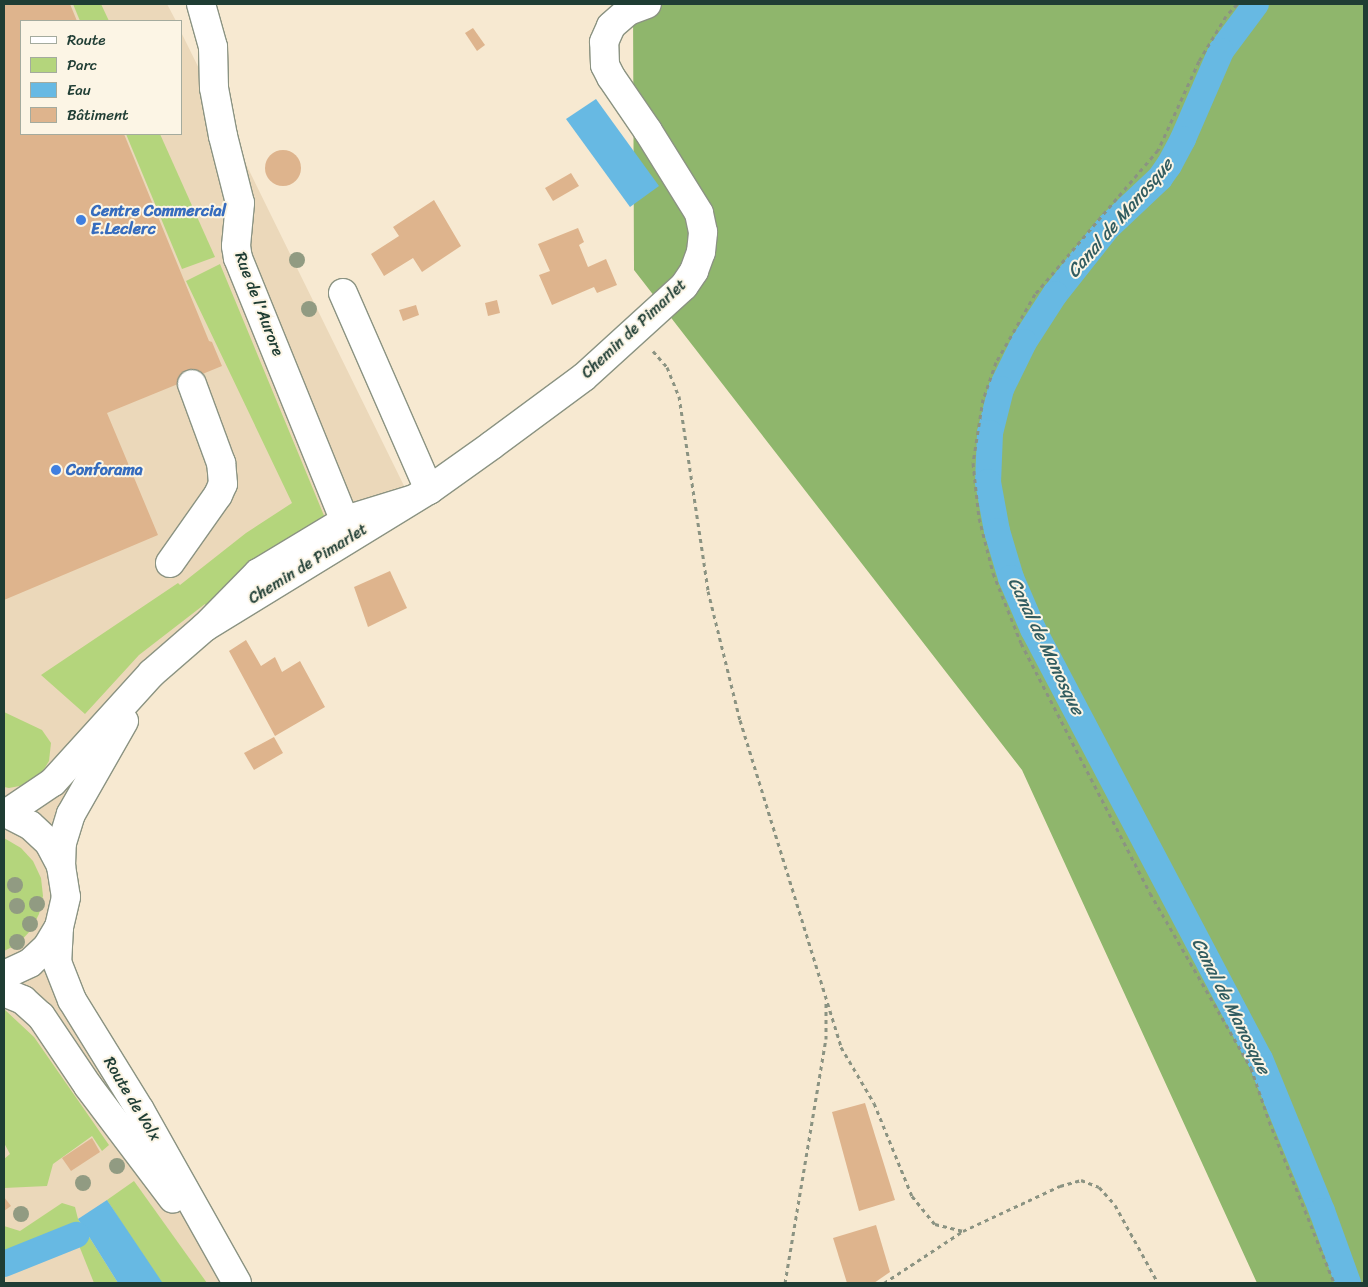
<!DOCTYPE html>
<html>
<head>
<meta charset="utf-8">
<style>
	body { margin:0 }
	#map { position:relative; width:1368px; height:1287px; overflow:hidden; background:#f7e9d1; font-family:Sriracha,sans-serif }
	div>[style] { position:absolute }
	.built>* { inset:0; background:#ebd8ba }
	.green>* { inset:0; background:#b4d57c }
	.forest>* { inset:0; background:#8fb66c }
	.water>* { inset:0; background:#67b9e3 }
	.canal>* { height:26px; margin:-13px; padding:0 13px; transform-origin:13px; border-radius:13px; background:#67b9e3 }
	.building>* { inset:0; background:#deb48d }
	.round { border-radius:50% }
	.path>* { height:3px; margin-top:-1.5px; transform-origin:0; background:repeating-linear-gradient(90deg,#8b9382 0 4px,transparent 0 8px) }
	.roads { filter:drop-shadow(1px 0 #8b9382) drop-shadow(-1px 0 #8b9382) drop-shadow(0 1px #8b9382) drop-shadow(0 -1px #8b9382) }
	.minor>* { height:28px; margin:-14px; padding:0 14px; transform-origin:14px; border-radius:14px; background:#fff }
	.major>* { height:28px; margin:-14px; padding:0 14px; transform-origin:14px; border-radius:14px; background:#fff }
	.trees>* { width:16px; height:16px; margin:-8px; border-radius:50%; background:#919b82 }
	.dots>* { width:14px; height:14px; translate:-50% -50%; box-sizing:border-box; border:2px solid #fcf5e5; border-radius:50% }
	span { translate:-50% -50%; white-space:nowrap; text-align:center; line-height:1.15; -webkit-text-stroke:4px #fcf5e5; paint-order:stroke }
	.shop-label { font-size:16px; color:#366cbe; font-weight:700 }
	.left { translate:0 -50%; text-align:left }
	.street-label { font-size:16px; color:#1f3d34 }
	.water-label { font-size:18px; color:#315c60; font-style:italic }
	.frame { position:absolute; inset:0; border:5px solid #1f3d34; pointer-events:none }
	.legend { position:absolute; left:20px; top:20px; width:162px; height:115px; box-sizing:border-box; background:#fcf5e5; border:1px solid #a4ab9e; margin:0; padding:6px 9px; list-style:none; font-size:15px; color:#1f3d34 }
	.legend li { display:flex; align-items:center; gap:10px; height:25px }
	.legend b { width:25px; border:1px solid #a4ab9e }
</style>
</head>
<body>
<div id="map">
	<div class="built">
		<i style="clip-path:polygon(4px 4px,167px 4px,176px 21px,21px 21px,21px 134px,181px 134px,181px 32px,411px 500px,152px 673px,77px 802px,57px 942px,237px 1283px,4px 1283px)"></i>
	</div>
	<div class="green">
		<i style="clip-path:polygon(73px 4px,101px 4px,109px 21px,80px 21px)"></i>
		<i style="clip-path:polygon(126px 134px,160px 134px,215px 257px,182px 269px)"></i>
		<i style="clip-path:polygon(220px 264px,325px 518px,275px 546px,248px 568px,208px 609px,205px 604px,139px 655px,85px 714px,41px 675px,178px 583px,180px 585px,246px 533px,292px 503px,186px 281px)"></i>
		<i style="clip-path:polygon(4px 712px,42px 730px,51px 743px,49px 761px,41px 774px,25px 785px,9px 788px,4px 787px)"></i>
		<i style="clip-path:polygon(4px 838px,21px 848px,33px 861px,41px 878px,43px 896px,39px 914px,31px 930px,18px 944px,4px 951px)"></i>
		<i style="clip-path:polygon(4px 1009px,34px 1037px,109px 1145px,102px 1151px,92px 1136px,53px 1164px,47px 1186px,4px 1188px,4px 1159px,10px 1154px,4px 1143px)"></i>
		<i style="clip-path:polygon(134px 1181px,207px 1283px,160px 1283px,107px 1200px)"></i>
		<i style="clip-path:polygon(62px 1203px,75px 1207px,78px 1219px,118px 1283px,94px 1283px,74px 1233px,4px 1258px,4px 1226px,20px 1231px)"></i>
	</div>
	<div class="forest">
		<i style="clip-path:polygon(633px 4px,1364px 4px,1364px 1283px,1257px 1283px,1022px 770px,634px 270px)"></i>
	</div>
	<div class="water">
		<i style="clip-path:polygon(596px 99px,659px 186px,630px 207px,566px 119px)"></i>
		<i style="clip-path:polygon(107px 1200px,162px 1282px,161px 1283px,118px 1283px,78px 1219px)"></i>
	</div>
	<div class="canal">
		<i style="left:1256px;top:4px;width:59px;rotate:126.7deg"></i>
		<i style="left:1221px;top:51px;width:96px;rotate:113.4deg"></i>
		<i style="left:1183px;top:139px;width:30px;rotate:118deg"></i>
		<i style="left:1169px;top:165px;width:16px;rotate:125deg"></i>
		<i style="left:1160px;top:178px;width:71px;rotate:136.7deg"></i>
		<i style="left:1108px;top:227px;width:85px;rotate:128.3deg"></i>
		<i style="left:1055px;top:294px;width:57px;rotate:122.9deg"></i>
		<i style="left:1024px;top:342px;width:52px;rotate:116.1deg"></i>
		<i style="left:1001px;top:389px;width:45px;rotate:104deg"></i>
		<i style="left:990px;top:433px;width:49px;rotate:92.3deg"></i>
		<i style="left:988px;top:482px;width:50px;rotate:79.6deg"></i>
		<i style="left:997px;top:531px;width:49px;rotate:73.4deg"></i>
		<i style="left:1011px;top:578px;width:56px;rotate:66.7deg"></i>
		<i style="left:1033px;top:629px;width:486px;rotate:62.2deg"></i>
		<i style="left:1260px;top:1059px;width:164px;rotate:67.8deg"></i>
		<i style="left:1322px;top:1211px;width:77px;rotate:70.1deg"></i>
		<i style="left:4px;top:1264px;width:78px;rotate:-21.9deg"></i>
	</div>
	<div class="building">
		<i style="clip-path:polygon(4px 4px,70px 4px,77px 21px,21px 21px,21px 134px,124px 134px,209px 341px,212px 342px,222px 366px,107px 413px,158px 535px,4px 600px)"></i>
		<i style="clip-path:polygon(473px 28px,485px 45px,477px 51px,465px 33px)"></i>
		<i class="round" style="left:265px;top:150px;width:36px;height:36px"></i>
		<i style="clip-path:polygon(571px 173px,579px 186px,553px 201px,545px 188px)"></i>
		<i style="clip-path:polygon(434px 200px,461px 246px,422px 272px,413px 258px,384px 276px,371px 254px,399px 236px,393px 227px)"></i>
		<i style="clip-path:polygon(578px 228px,584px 242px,579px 245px,588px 267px,606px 259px,617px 285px,597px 293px,594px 287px,552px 305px,539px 275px,550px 271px,538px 244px)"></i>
		<i style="clip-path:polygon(497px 300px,500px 313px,488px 316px,485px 303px)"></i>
		<i style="clip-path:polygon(416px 305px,419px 315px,403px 321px,399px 310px)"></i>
		<i style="clip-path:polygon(390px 571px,407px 608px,368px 627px,354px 587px)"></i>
		<i style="clip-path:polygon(246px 640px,261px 666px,275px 657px,282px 672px,300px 661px,325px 707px,275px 736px,229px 651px)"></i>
		<i style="clip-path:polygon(274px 737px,283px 753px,254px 770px,244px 753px)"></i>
		<i style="clip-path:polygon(865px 1103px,895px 1200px,859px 1211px,832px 1112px)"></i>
		<i style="clip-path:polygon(92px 1138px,100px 1152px,71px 1171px,62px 1158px)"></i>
		<i style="clip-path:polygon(4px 1197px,11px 1206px,4px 1211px)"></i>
		<i style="clip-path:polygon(876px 1225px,890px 1272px,874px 1283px,847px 1283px,833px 1238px)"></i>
	</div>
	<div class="path">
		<i style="left:1237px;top:4px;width:16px;rotate:133deg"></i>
		<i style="left:1226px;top:16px;width:52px;rotate:121deg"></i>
		<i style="left:1199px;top:61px;width:98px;rotate:114.7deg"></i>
		<i style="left:1158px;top:150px;width:189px;rotate:130.5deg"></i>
		<i style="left:1035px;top:294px;width:78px;rotate:119.8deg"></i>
		<i style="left:996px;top:362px;width:39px;rotate:109deg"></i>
		<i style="left:983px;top:399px;width:65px;rotate:98.9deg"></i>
		<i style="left:973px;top:463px;width:55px;rotate:83.8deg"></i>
		<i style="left:979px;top:518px;width:57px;rotate:75.7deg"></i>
		<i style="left:993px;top:573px;width:75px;rotate:68.2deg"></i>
		<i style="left:1021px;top:643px;width:281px;rotate:62.7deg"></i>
		<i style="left:1150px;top:893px;width:202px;rotate:60deg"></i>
		<i style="left:1251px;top:1068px;width:56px;rotate:71.2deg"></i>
		<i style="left:1269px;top:1121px;width:175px;rotate:68.1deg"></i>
		<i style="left:653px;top:351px;width:21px;rotate:49deg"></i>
		<i style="left:667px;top:367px;width:31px;rotate:68deg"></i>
		<i style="left:679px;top:396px;width:197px;rotate:81.5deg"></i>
		<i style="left:708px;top:591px;width:133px;rotate:76.1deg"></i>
		<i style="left:740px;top:720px;width:342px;rotate:72.8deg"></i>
		<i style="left:841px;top:1047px;width:65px;rotate:59.5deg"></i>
		<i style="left:874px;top:1103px;width:100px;rotate:67.8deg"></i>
		<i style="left:912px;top:1196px;width:36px;rotate:51deg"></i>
		<i style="left:935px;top:1224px;width:29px;rotate:14deg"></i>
		<i style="left:963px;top:1231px;width:107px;rotate:-24.9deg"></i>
		<i style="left:1060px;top:1186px;width:22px;rotate:-16deg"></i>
		<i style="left:1081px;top:1180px;width:19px;rotate:21deg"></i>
		<i style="left:1099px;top:1187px;width:24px;rotate:48deg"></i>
		<i style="left:1115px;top:1205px;width:89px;rotate:61.1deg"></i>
		<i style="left:785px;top:1283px;width:247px;rotate:-80.5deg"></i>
		<i style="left:826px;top:1039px;width:36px;rotate:-90deg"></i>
		<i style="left:884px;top:1283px;width:95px;rotate:-33.4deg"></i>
	</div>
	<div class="roads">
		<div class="minor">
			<i style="left:201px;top:4px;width:45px;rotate:74.4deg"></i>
			<i style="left:213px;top:47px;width:41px;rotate:88.6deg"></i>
			<i style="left:214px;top:88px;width:49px;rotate:79.4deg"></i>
			<i style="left:223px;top:136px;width:69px;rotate:75.8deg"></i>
			<i style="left:240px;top:203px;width:43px;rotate:95.3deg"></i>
			<i style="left:236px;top:246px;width:12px;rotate:81deg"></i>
			<i style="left:238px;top:258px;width:300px;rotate:67.9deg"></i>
			<i style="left:343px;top:293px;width:215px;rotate:66.4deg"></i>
			<i style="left:411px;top:500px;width:68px;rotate:162.9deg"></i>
			<i style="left:346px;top:520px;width:103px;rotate:148.9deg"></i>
			<i style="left:258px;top:573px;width:76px;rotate:134.5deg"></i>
			<i style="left:205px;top:627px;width:263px;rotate:-31.5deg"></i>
			<i style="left:429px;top:490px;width:77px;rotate:-35.5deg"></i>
			<i style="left:492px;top:445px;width:114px;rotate:-36.5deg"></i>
			<i style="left:584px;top:377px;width:135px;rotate:-42.3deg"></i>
			<i style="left:684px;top:286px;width:18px;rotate:-56deg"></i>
			<i style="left:694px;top:271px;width:20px;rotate:-70deg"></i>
			<i style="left:701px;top:252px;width:20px;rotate:-84deg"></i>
			<i style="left:703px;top:232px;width:19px;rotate:-102deg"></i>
			<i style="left:699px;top:213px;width:97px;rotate:-121.9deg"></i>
			<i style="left:648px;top:131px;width:65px;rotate:-124.4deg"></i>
			<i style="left:611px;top:77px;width:13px;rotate:-117deg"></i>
			<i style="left:605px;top:65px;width:23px;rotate:-92deg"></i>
			<i style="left:604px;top:42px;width:17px;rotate:-66deg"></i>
			<i style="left:611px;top:26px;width:23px;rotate:-41deg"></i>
			<i style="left:628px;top:11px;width:20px;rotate:-20deg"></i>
			<i style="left:170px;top:563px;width:83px;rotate:-54.8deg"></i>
			<i style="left:218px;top:495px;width:12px;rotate:-66deg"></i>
			<i style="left:223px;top:484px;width:21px;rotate:-95deg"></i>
			<i style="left:221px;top:463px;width:84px;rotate:-110.2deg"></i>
			<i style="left:7px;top:813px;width:55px;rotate:-34deg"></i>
			<i style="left:53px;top:782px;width:147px;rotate:-47.8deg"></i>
			<i style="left:152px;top:673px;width:70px;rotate:-41deg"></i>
			<i style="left:61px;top:866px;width:23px;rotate:-88deg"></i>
			<i style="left:62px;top:843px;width:30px;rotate:-73deg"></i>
			<i style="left:71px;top:814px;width:107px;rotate:-60.3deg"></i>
		</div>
		<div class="major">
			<i style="left:4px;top:812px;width:29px;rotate:27deg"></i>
			<i style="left:30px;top:825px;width:26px;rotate:43deg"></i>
			<i style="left:49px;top:843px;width:26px;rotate:62deg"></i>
			<i style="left:61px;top:866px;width:31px;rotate:81deg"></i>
			<i style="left:66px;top:897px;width:31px;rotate:103deg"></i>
			<i style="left:59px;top:927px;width:23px;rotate:121deg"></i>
			<i style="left:47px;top:947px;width:23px;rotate:137deg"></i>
			<i style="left:30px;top:963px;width:29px;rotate:155deg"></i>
			<i style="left:59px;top:927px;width:35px;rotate:93deg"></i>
			<i style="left:57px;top:962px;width:41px;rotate:68.5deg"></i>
			<i style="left:72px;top:1000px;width:129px;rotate:58.3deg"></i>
			<i style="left:140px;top:1110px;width:198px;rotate:60.7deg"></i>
			<i style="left:4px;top:992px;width:21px;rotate:23deg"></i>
			<i style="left:23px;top:1000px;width:24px;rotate:42deg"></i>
			<i style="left:41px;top:1016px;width:84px;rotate:56.1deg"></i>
			<i style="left:88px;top:1086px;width:141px;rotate:53deg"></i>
		</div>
	</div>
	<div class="trees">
		<i style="left:297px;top:260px"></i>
		<i style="left:309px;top:309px"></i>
		<i style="left:15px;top:885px"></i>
		<i style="left:37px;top:904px"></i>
		<i style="left:17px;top:906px"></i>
		<i style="left:30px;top:924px"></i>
		<i style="left:17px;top:942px"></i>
		<i style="left:117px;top:1166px"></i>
		<i style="left:83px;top:1183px"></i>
		<i style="left:21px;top:1214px"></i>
	</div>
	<div class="dots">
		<i style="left:81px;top:220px;background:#3f7fe0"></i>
		<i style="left:56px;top:470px;background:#3f7fe0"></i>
	</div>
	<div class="shop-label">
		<span class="left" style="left:91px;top:220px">Centre Commercial<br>E.Leclerc</span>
		<span class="left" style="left:66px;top:470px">Conforama</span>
	</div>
	<div class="street-label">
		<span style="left:259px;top:304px;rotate:69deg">Rue de l'Aurore</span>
		<span style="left:634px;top:329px;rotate:-43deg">Chemin de Pimarlet</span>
		<span style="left:308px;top:564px;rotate:-32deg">Chemin de Pimarlet</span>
		<span style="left:132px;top:1099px;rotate:59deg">Route de Volx</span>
	</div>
	<div class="water-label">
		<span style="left:1120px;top:218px;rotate:-49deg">Canal de Manosque</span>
		<span style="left:1046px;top:646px;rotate:64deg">Canal de Manosque</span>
		<span style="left:1231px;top:1006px;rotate:63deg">Canal de Manosque</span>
	</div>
	<div class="frame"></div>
	<ul class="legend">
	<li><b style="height:6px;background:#fff"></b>Route</li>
	<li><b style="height:14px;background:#b4d57c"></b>Parc</li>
	<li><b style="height:14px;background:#67b9e3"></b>Eau</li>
	<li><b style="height:14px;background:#deb48d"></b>Bâtiment</li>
	</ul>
</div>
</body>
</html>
